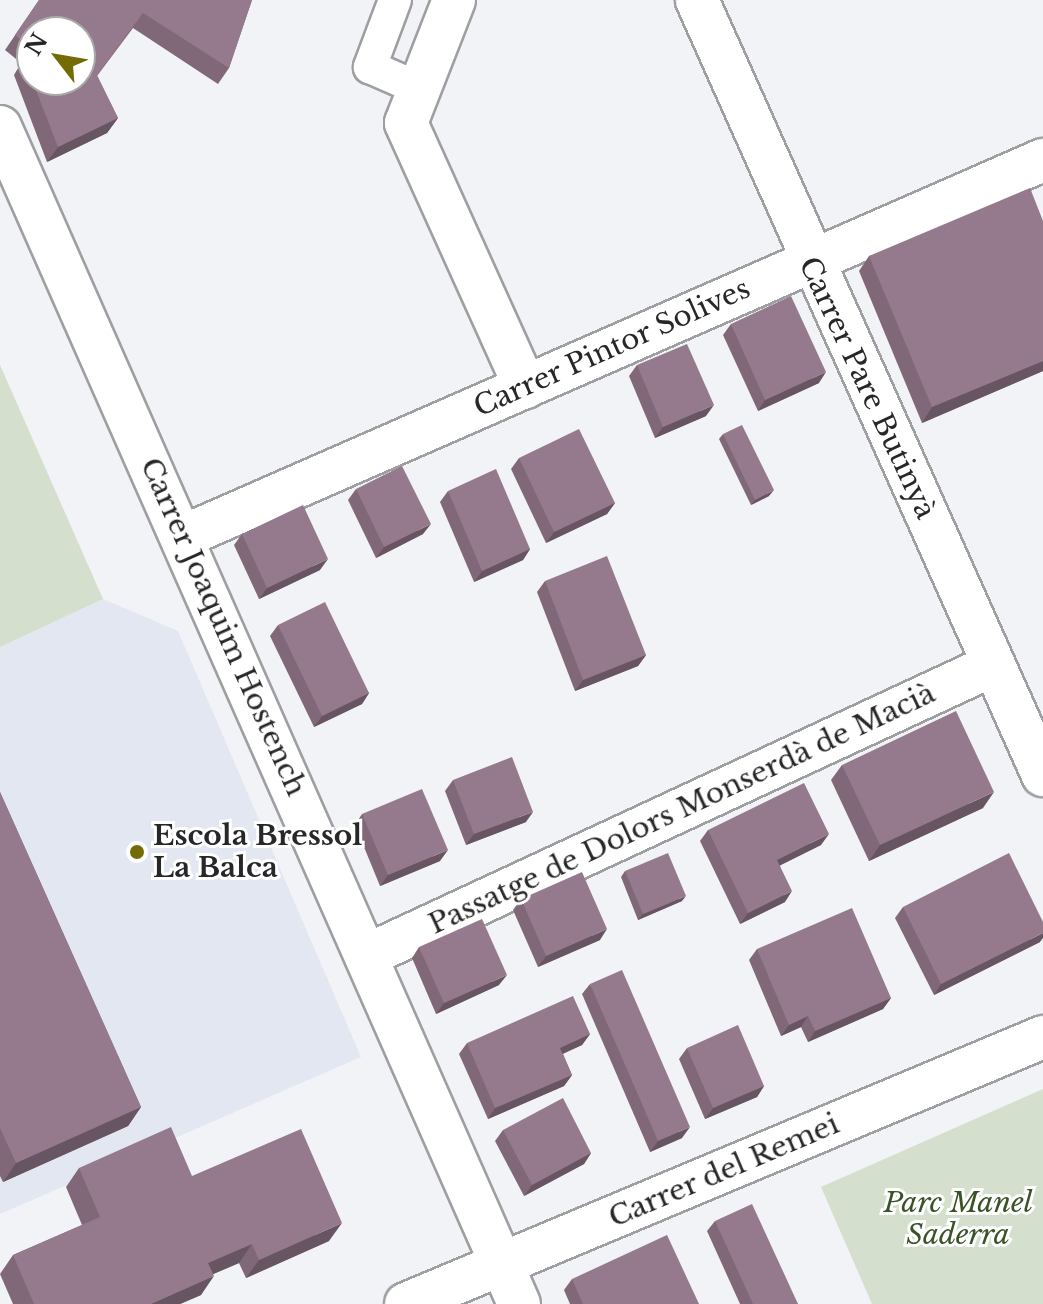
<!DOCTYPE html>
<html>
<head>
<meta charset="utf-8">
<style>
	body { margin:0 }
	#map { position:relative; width:1043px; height:1304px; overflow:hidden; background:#f1f3f6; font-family:"Libre Baskerville",serif }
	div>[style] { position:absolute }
	.built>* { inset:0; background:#e2e7f1 }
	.green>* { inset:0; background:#d4e0cd }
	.roads { filter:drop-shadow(2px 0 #9d9fa1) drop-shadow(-2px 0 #9d9fa1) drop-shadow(0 2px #9d9fa1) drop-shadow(0 -2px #9d9fa1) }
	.pedestrian>* { height:32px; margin:-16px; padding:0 16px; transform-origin:16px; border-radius:16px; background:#fff }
	.minor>* { height:42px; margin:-21px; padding:0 21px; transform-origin:21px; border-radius:21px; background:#fff }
	.wall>* { inset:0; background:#806878 }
	.shaded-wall>* { inset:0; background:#685562 }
	.building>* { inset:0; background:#95798c }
	.dots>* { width:22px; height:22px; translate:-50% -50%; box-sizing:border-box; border:4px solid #fff; border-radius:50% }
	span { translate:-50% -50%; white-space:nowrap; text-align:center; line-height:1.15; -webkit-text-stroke:6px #fff; paint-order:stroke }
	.street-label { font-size:28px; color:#262728 }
	.poi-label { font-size:28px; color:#262728; font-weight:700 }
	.left { translate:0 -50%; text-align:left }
	.park-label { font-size:28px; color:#395327; font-style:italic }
	.north { position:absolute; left:16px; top:16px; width:80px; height:80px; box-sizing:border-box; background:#fff; border:2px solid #a8a9a9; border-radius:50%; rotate:301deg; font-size:22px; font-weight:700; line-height:32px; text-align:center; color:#262728 }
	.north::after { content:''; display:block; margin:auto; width:28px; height:36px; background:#746b04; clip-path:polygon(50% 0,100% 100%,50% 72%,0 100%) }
</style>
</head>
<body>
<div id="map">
	<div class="built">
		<i style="clip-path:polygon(103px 599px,178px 631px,361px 1057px,0 1214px,0 647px)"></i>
	</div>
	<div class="green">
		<i style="clip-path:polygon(0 365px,103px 599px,0 647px)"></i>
		<i style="clip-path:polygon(1043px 1089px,1043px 1304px,872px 1304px,821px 1187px)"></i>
	</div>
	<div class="roads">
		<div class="pedestrian">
			<i style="left:395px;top:0;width:72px;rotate:110.5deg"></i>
			<i style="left:370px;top:67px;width:55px;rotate:23.7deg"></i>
		</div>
		<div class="minor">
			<i style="left:454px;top:0;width:132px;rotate:111.3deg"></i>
			<i style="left:406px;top:123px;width:290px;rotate:65.7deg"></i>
			<i style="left:697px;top:0;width:849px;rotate:65.94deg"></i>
			<i style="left:0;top:127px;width:1286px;rotate:66.2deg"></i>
			<i style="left:182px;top:537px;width:940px;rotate:-23.65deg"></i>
			<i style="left:370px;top:954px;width:687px;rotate:-24.89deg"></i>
			<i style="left:406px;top:1304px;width:691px;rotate:-22.74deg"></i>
		</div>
	</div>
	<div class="wall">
		<i style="clip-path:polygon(39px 0,252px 0,229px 68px,218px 84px,133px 28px,97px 76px,118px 118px,107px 133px,47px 162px,14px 75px,21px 63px,5px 50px)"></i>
		<i style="clip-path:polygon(1043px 221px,1043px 371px,922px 423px,859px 271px,869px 256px)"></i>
		<i style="clip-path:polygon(731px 324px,819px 383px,758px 411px,723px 335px)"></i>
		<i style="clip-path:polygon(637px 365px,706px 416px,655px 438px,629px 376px)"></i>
		<i style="clip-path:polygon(723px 434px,769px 496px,751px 505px,719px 439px)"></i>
		<i style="clip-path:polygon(519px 458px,615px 503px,607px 514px,546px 543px,511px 469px)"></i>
		<i style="clip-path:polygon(356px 489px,423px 534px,376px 558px,348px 500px)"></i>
		<i style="clip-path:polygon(448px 491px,530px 549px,523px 560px,474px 582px,440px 502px)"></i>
		<i style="clip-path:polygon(242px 534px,320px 570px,259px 599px,234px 545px)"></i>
		<i style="clip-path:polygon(545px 581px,646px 655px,638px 666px,575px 691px,537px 592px)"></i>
		<i style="clip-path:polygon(278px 625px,369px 693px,362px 704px,314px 727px,270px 636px)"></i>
		<i style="clip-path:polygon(842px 765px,983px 808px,869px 861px,831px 780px)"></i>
		<i style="clip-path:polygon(453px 780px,526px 822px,466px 845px,445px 791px)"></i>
		<i style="clip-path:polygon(0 792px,141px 1107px,128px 1126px,3px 1182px,0 1176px)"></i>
		<i style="clip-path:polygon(362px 814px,440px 861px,380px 886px,355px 825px)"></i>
		<i style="clip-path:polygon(708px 830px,821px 845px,780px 865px,785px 902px,740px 924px,700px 841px)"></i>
		<i style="clip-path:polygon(625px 871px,682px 901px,638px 920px,621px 877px)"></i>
		<i style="clip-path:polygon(521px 899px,600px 940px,538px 967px,513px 910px)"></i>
		<i style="clip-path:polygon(903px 907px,1040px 942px,934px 995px,895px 918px)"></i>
		<i style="clip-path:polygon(419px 947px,499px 985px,436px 1014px,412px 958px)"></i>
		<i style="clip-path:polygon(757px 949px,891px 998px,883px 1009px,808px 1042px,801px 1027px,781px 1036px,749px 960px)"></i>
		<i style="clip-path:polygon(590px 984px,682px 1138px,650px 1152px,582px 994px)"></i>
		<i style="clip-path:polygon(590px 1034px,582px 1045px,563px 1054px,572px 1075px,564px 1086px,488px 1119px,459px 1054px,467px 1043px)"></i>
		<i style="clip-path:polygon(687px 1048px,764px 1086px,757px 1097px,705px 1119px,679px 1059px)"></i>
		<i style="clip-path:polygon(503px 1130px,591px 1153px,584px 1164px,524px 1196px,495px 1141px)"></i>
		<i style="clip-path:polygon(79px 1168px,192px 1176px,329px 1241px,246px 1278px,239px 1263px,213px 1274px,201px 1295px,180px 1304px,13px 1304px,0 1274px,13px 1255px,82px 1225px,66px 1187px)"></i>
		<i style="clip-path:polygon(715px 1221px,798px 1304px,740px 1304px,707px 1231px)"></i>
		<i style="clip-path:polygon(572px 1279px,699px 1304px,570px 1304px,564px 1290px)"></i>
	</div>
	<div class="shaded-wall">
		<i style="clip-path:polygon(118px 118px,107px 133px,47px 162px,58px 147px)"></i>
		<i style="clip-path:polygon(1043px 361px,1043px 371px,922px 423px,932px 407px)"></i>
		<i style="clip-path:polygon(826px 372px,819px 383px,758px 411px,765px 400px)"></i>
		<i style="clip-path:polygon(714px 405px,706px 416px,655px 438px,663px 427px)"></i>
		<i style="clip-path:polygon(774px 490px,769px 496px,751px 505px,755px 500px)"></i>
		<i style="clip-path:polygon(615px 503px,607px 514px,546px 543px,554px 532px)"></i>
		<i style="clip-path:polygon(431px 524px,423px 534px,376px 558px,384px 547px)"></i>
		<i style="clip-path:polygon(530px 549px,523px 560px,474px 582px,482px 571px)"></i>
		<i style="clip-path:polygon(328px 559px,320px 570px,259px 599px,267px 588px)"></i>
		<i style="clip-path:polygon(646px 655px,638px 666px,575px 691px,583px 680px)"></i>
		<i style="clip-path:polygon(369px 693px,362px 704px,314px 727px,322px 716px)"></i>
		<i style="clip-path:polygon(994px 792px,983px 808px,869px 861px,880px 845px)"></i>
		<i style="clip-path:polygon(533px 812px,526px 822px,466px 845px,474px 834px)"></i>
		<i style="clip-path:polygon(829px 834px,821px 845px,769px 871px,777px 860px)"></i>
		<i style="clip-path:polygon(448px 850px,440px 861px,380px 886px,388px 875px)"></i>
		<i style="clip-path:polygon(792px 891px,785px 902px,740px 924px,748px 913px)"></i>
		<i style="clip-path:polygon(686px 896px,682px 901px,638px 920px,643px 914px)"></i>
		<i style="clip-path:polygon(607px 929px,600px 940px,538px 967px,546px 956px)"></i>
		<i style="clip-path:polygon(1043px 933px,1043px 938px,1040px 942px,934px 995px,941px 984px)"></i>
		<i style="clip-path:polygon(507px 975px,499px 985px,436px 1014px,444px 1003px)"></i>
		<i style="clip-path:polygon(891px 998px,883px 1009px,808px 1042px,815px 1031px)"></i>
		<i style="clip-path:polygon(808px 1016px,801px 1027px,781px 1036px,789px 1025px)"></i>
		<i style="clip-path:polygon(590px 1034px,582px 1045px,552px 1058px,560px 1048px)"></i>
		<i style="clip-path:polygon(572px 1075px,564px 1086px,488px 1119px,495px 1108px)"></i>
		<i style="clip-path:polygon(764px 1086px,757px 1097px,705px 1119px,713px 1108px)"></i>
		<i style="clip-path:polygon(141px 1107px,128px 1126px,3px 1182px,16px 1163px)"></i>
		<i style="clip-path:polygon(690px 1127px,682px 1138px,650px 1152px,658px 1141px)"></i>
		<i style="clip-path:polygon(591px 1153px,584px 1164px,524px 1196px,532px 1185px)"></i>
		<i style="clip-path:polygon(342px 1223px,329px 1241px,246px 1278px,259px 1260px)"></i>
		<i style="clip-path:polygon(252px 1244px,239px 1263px,195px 1282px,208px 1263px)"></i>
		<i style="clip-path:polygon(214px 1276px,201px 1295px,180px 1304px,151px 1304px)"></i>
	</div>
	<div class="building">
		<i style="clip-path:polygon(39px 0,252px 0,229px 68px,143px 13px,97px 75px,118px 118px,58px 147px,32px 80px,80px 80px,80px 32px,32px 32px,32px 79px,24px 60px,31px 48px,15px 35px)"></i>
		<i style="clip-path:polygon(1030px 188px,1043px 221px,1043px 361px,932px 407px,869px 256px)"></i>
		<i style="clip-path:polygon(791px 296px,826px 372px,765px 400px,731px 324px)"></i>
		<i style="clip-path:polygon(687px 344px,714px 405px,663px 427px,637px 365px)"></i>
		<i style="clip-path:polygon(742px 425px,774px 490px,755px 500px,723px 434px)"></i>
		<i style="clip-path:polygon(579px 429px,615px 503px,554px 532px,519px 458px)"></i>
		<i style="clip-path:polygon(402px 466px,431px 524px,384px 547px,356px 489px)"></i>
		<i style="clip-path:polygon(496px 469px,530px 549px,482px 571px,448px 491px)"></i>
		<i style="clip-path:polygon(303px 505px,328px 559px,267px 588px,242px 534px)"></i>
		<i style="clip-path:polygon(607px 556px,646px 655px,583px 680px,545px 581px)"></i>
		<i style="clip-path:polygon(325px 602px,369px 693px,322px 716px,278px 625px)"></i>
		<i style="clip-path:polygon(956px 711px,994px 792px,880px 845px,842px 765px)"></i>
		<i style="clip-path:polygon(512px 757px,533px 812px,474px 834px,453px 780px)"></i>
		<i style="clip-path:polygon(804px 783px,829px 834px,777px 860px,792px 891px,748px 913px,708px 830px)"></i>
		<i style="clip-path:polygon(422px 789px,448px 850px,388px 875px,362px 814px)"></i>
		<i style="clip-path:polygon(0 792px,141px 1107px,16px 1163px,0 1128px)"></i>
		<i style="clip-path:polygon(668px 853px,686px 896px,643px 914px,625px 871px)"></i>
		<i style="clip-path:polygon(1009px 853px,1043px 922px,1043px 933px,941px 984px,903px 907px)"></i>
		<i style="clip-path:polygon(582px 872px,607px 929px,546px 956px,521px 899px)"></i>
		<i style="clip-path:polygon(852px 908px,891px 998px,815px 1031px,808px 1016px,789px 1025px,757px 949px)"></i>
		<i style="clip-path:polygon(482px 919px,507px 975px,444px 1003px,419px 947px)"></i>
		<i style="clip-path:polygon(622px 970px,690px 1127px,658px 1141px,590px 984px)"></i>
		<i style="clip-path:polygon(573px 996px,590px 1034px,560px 1048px,572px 1075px,495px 1108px,467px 1043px)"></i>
		<i style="clip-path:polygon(738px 1025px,764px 1086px,713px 1108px,687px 1048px)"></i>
		<i style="clip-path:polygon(563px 1098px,591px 1153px,532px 1185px,503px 1130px)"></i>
		<i style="clip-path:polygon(171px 1127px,192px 1176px,301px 1129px,342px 1223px,259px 1260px,252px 1244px,208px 1263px,214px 1276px,151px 1304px,34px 1304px,13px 1255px,100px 1217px,79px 1168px)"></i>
		<i style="clip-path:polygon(752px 1204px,798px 1304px,753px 1304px,715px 1221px)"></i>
		<i style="clip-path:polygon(667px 1235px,699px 1304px,583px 1304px,572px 1279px)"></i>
	</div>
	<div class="dots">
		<i style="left:137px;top:852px;background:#746b04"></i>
	</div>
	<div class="street-label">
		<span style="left:612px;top:348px;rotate:-24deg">Carrer Pintor Solives</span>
		<span style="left:867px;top:388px;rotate:65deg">Carrer Pare Butinyà</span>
		<span style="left:223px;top:627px;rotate:66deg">Carrer Joaquim Hostench</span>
		<span style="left:682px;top:809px;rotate:-25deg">Passatge de Dolors Monserdà de Macià</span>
		<span style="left:724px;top:1171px;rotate:-23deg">Carrer del Remei</span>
	</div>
	<div class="poi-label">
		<span class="left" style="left:153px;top:852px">Escola Bressol<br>La Balca</span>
	</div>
	<div class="park-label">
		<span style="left:958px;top:1219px">Parc Manel<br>Saderra</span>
	</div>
	<div class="north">N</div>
</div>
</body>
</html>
